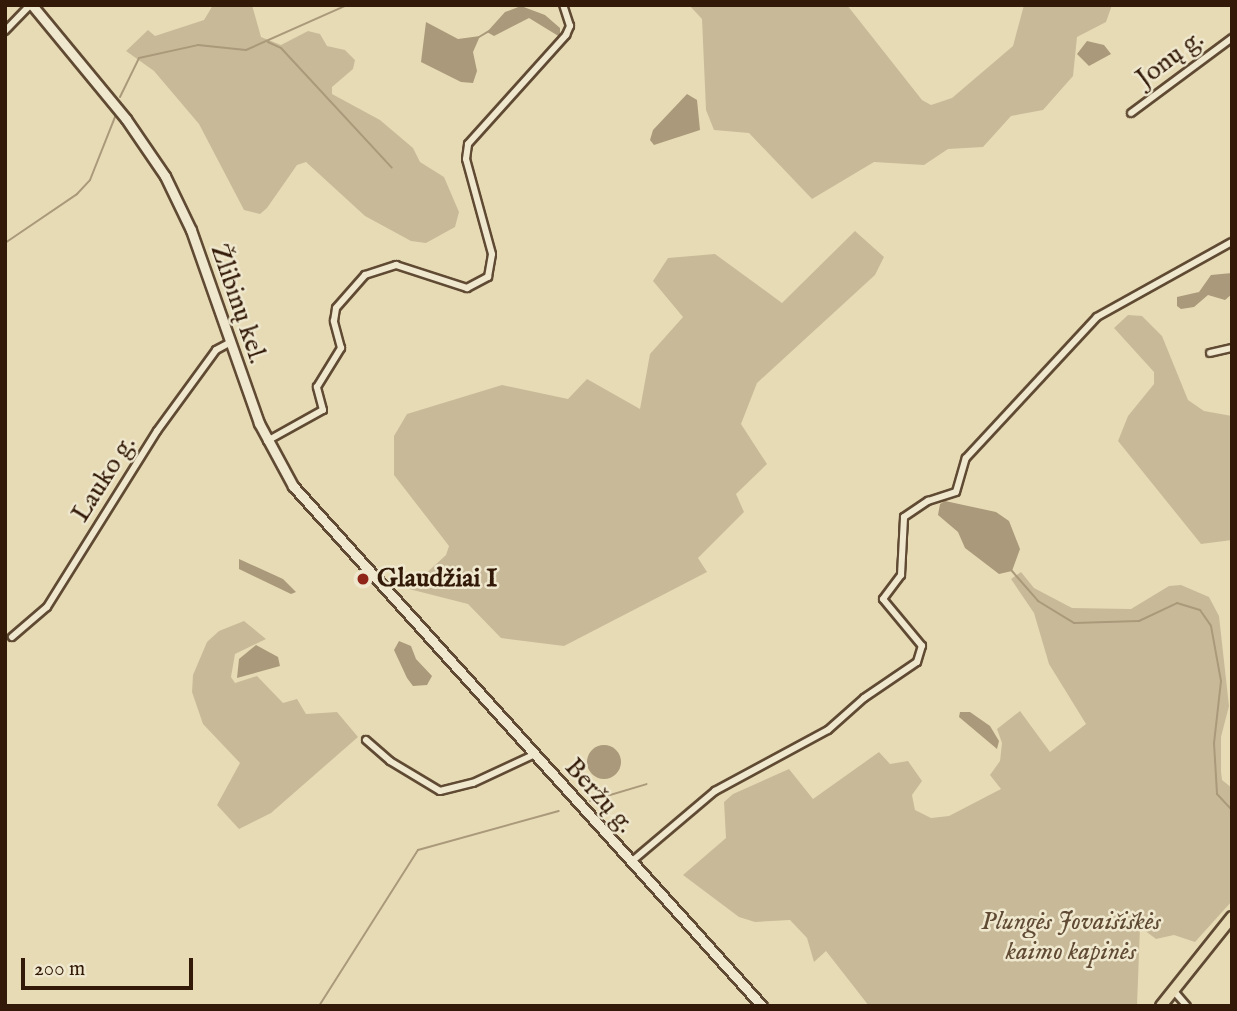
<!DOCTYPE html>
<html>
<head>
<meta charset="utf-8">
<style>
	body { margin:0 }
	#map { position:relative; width:1237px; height:1011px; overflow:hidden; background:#e7dbb5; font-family:"IM FELL English",serif }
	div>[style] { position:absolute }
	.green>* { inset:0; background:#c8ba98 }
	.water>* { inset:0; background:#aa997a }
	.round { border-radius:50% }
	.stream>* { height:2px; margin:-1px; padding:0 1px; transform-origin:1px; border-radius:1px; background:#aa997a }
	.roads { filter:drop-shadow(2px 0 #604a33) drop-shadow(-2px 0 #604a33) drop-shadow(0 2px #604a33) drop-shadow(0 -2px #604a33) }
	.minor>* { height:6px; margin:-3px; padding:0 3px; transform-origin:3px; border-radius:3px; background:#efe8cf }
	.secondary>* { height:9px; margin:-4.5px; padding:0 4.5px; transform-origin:4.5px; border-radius:4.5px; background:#efe8cf }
	.primary>* { height:10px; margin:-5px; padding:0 5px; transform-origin:5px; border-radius:5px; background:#e7dbb5 }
	.dots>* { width:19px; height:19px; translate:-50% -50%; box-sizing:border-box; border:4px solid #efe8cf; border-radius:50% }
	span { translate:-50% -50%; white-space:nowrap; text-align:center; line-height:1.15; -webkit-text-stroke:5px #efe8cf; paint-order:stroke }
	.street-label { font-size:26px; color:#331a08 }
	.poi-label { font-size:26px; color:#331a08; font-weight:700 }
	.left { translate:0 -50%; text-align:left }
	.park-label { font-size:26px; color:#604a33; font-style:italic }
	.frame { position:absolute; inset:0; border:7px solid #331a08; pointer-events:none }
	.scale { position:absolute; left:21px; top:958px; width:172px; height:32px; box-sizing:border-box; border:4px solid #331a08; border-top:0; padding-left:9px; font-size:21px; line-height:24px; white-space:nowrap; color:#331a08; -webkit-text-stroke:5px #efe8cf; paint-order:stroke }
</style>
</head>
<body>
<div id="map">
	<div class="green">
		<i style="clip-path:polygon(213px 5px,252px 5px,261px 37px,281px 45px,308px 31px,320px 34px,327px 46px,345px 50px,355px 60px,353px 69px,332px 87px,332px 94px,380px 120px,413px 148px,420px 162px,444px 177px,459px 212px,455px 227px,426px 243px,411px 241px,365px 216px,306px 162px,297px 165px,267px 208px,260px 214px,244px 210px,199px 124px,154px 71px,126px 51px,148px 30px,155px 36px,204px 20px)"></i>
		<i style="clip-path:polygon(689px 5px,847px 5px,922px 100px,931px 105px,952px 98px,1013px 46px,1024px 5px,1112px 5px,1106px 22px,1077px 37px,1073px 76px,1043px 110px,1011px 116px,983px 147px,948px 149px,924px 165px,874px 162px,812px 199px,749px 133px,714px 130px,706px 110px,702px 19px)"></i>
		<i style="clip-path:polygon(855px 231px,884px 257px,875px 275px,757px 383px,741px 424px,767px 464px,736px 494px,744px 512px,698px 558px,707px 572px,564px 646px,501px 638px,468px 604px,409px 589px,446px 555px,449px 546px,394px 475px,394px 436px,407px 414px,502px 385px,568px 399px,587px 379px,640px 409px,650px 354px,683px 317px,653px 281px,668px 258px,715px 254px,782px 303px)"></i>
		<i style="clip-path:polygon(1128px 315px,1142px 316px,1162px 336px,1188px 400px,1204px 411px,1232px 416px,1232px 540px,1201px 544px,1118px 441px,1128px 416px,1154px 384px,1154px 372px,1114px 328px)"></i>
		<i style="clip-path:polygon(1021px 572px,1034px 588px,1072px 608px,1131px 609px,1169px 586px,1181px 585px,1209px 597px,1219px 616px,1229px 706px,1221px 737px,1221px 771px,1222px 780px,1232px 788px,1232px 901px,1195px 942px,1174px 935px,1156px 939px,1140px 927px,1137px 1006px,869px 1006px,826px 951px,814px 962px,807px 938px,790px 920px,755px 922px,739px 917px,683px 875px,726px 838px,724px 802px,733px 794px,789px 769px,813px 799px,879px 752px,890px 764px,908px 761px,922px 781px,912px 795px,915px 810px,931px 818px,949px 816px,1001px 789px,990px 775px,1000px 761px,1002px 743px,997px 729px,1020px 711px,1050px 752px,1086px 724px,1049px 664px,1034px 613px,1011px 579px)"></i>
		<i style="clip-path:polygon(244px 621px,266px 639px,235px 654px,231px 677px,235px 683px,257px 676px,283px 703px,297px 699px,306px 714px,337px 712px,358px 737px,271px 813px,239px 829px,217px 805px,240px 763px,203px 724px,192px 692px,193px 675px,207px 642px,219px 631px)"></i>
	</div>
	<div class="water">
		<i style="clip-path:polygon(521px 6px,545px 15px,560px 28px,560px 37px,529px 18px,494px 36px,487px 32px,505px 12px)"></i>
		<i style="clip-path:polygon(426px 22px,458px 39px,480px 36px,473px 52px,477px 71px,473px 83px,461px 82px,421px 62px)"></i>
		<i style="clip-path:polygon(1087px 41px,1104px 45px,1111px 54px,1089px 66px,1077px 54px)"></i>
		<i style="clip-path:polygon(687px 94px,697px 100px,700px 130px,654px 145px,650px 140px,653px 130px)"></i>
		<i style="clip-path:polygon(1232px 273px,1232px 294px,1225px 300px,1208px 295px,1194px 307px,1181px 309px,1177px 306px,1177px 297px,1199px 292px,1211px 275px)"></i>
		<i style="clip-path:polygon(945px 501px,996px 512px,1009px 521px,1020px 549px,1012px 571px,999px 574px,965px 548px,958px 532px,938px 515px,940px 504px)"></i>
		<i style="clip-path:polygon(239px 559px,283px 579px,296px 592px,291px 594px,239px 569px)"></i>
		<i style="clip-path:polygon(399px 641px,411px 646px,416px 659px,432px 676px,427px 685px,413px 686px,407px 678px,394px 650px)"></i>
		<i style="clip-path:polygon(256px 645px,278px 657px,280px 666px,237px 678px,239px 659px)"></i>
		<i style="clip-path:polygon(960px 712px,970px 712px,990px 726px,999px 741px,997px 749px,959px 717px)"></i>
		<i class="round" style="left:587px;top:745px;width:34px;height:34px"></i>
	</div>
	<div class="stream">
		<i style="left:479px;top:37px;width:12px;rotate:-31deg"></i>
		<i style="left:268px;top:42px;width:14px;rotate:25deg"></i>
		<i style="left:281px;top:48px;width:163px;rotate:47.2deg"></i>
		<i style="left:120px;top:97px;width:43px;rotate:-64deg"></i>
		<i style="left:139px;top:58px;width:60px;rotate:-12.4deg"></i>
		<i style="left:198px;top:45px;width:48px;rotate:5.9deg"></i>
		<i style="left:246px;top:50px;width:111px;rotate:-24deg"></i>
		<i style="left:5px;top:243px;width:87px;rotate:-34.2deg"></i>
		<i style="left:77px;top:194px;width:19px;rotate:-47deg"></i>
		<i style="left:90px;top:180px;width:68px;rotate:-68.4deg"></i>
		<i style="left:1012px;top:571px;width:40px;rotate:49deg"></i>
		<i style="left:1038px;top:601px;width:42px;rotate:31.4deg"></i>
		<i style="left:1074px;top:623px;width:65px;rotate:-1.8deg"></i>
		<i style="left:1139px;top:621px;width:42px;rotate:-25.3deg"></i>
		<i style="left:1177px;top:603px;width:24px;rotate:17deg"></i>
		<i style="left:1200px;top:610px;width:19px;rotate:55deg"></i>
		<i style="left:1211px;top:626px;width:56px;rotate:79.7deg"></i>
		<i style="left:1221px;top:681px;width:62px;rotate:96.4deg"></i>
		<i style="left:1214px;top:743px;width:51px;rotate:86.6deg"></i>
		<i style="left:1217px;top:794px;width:22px;rotate:47deg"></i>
		<i style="left:590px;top:801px;width:59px;rotate:-16.6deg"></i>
		<i style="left:319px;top:1006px;width:185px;rotate:-57.6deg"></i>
		<i style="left:418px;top:850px;width:146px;rotate:-15.5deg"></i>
	</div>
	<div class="roads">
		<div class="minor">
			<i style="left:5px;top:31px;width:36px;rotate:-46deg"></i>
			<i style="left:1131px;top:113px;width:126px;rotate:-36.6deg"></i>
			<i style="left:1210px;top:353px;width:23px;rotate:-13deg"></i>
			<i style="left:267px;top:441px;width:64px;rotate:-29deg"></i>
			<i style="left:323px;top:410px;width:24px;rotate:-105deg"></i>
			<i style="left:317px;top:387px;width:46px;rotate:-58.4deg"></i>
			<i style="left:341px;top:348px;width:28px;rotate:-105deg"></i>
			<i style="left:334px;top:321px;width:13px;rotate:-81deg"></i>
			<i style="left:336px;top:308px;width:44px;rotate:-48.7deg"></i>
			<i style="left:365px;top:275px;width:33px;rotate:-18deg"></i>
			<i style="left:396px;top:265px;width:75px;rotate:17.9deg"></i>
			<i style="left:467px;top:288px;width:24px;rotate:-28deg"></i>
			<i style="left:488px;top:277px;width:23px;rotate:-80deg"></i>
			<i style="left:492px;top:254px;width:98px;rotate:-105.3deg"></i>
			<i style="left:466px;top:159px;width:15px;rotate:-82deg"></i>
			<i style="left:468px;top:144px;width:147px;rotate:-48deg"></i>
			<i style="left:566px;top:35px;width:10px;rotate:-66deg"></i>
			<i style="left:570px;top:26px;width:22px;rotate:-108deg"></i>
			<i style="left:12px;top:637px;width:46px;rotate:-40.6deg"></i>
			<i style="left:47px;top:607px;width:208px;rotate:-58deg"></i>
			<i style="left:157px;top:431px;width:100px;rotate:-53.9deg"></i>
			<i style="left:216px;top:350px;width:15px;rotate:-28deg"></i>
			<i style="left:366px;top:740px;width:32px;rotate:41deg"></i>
			<i style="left:390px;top:761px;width:58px;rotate:31deg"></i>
			<i style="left:440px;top:791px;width:34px;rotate:-14deg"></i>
			<i style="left:473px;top:783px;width:66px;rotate:-25deg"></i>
			<i style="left:631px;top:862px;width:110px;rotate:-40.2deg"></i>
			<i style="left:715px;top:791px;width:128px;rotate:-28.4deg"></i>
			<i style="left:828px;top:730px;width:48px;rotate:-41.6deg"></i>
			<i style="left:864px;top:698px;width:64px;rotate:-34.2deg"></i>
			<i style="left:917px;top:662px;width:17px;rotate:-73deg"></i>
			<i style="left:922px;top:646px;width:61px;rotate:-129.7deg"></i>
			<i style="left:883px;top:599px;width:30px;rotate:-53deg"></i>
			<i style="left:901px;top:575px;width:58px;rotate:-87deg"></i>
			<i style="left:904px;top:517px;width:29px;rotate:-34deg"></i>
			<i style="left:928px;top:501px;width:29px;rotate:-18deg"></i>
			<i style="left:956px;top:492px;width:35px;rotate:-74deg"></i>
			<i style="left:966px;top:458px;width:192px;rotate:-47.1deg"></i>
			<i style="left:1097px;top:317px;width:154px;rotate:-29.1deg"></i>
			<i style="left:1173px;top:990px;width:21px;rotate:49deg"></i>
		</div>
		<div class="secondary">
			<i style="left:32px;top:5px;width:148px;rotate:50.5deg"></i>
			<i style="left:126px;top:119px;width:69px;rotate:55.6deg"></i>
			<i style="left:165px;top:176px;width:60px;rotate:64.3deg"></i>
			<i style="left:191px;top:230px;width:205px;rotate:70.6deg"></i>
			<i style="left:259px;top:423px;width:72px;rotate:61.6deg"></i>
			<i style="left:293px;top:486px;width:700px;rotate:47.95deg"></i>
		</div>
		<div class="primary">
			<i style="left:1161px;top:1006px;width:114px;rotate:-51.4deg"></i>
		</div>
	</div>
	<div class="dots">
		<i style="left:363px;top:579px;background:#8f2418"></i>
	</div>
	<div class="street-label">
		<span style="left:1170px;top:59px;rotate:-37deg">Jonų g.</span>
		<span style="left:238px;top:304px;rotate:71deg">Žlibinų kel.</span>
		<span style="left:104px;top:479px;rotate:-58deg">Lauko g.</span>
		<span style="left:599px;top:796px;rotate:48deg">Beržų g.</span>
	</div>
	<div class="poi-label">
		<span class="left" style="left:377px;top:579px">Glaudžiai I</span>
	</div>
	<div class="park-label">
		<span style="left:1071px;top:937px">Plungės Jovaišiškės<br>kaimo kapinės</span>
	</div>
	<div class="frame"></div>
	<div class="scale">200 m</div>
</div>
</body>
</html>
